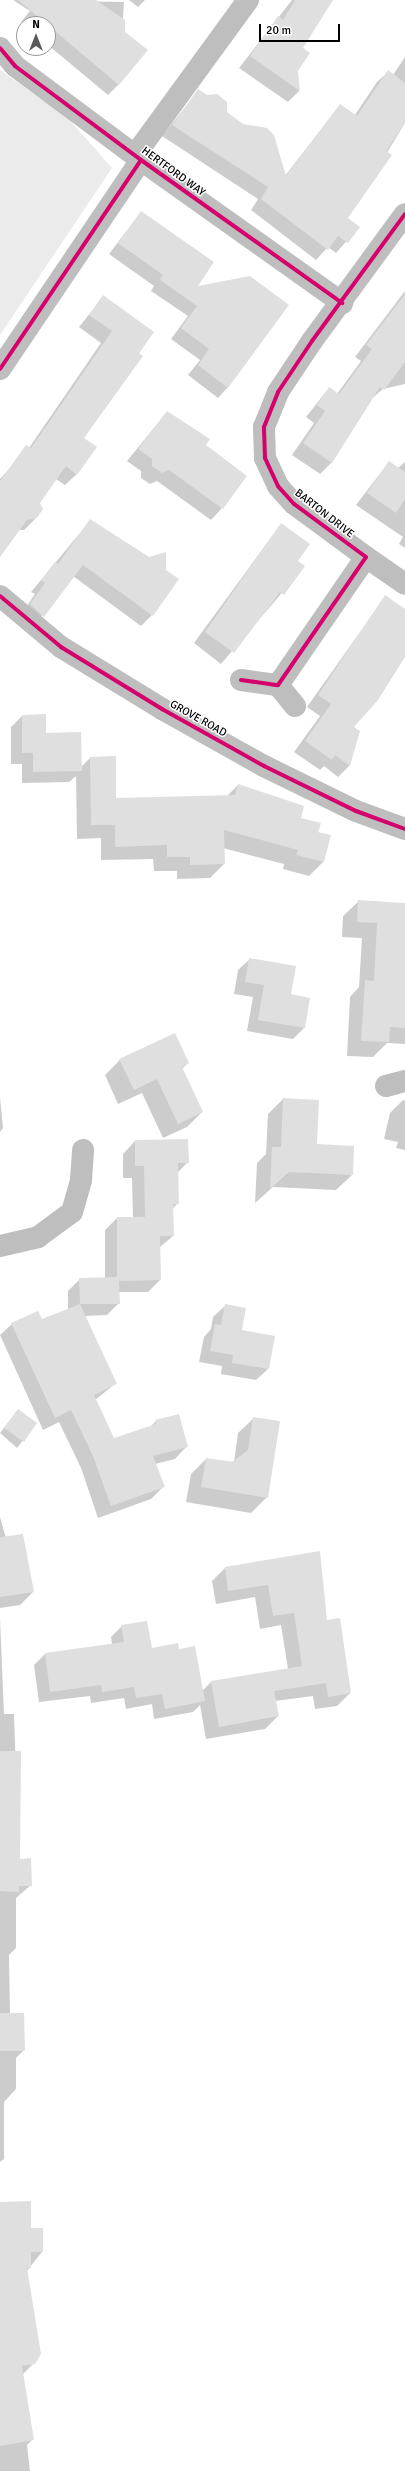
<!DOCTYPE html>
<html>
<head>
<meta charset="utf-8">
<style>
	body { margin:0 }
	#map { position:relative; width:405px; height:2471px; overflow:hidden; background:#fff; font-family:Signika,sans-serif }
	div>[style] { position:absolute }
	.green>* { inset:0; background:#ebebeb }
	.shadow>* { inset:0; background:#0003 }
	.building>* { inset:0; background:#dfdfdf }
	.minor>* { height:22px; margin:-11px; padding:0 11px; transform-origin:11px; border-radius:11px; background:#bebebe }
	.cycleway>* { height:4px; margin:-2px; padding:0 2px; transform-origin:2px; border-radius:2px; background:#d6006c }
	span { translate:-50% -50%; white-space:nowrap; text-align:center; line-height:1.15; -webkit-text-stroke:3px #fff; paint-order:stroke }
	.street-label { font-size:11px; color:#000 }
	.north { position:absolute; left:16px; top:16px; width:40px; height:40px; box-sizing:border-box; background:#fff; border:1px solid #999; border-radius:50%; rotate:0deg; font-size:11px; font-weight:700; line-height:16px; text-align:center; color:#000 }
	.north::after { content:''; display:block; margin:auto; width:14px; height:18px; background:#595959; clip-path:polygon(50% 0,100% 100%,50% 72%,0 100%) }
	.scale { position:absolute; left:259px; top:24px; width:81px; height:18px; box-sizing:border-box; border:2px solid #000; border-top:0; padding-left:5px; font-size:12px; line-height:14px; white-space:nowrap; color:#000; -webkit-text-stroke:3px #fff; paint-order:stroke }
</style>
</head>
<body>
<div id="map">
	<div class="green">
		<i style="clip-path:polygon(0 70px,67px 117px,112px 168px,0 335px)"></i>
	</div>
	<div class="shadow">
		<i style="clip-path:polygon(13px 0,124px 2px,119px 84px,108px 95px,48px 45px,48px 24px,21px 22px,30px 11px)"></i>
		<i style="clip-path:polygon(129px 0,145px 0,138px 7px)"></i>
		<i style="clip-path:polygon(292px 0,332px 0,301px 48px,297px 71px,299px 91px,288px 102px,239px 68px)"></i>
		<i style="clip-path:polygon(405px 57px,405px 123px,347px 218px,359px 227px,336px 253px,328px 247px,316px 260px,251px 210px,258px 199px,162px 136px,199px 90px,226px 112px,285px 176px,340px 105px,355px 115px,377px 82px,388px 72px,393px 75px)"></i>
		<i style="clip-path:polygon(141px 212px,196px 287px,228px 387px,218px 398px,188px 375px,200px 360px,171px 339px,188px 316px,151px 291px,154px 286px,109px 254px)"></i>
		<i style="clip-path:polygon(405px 291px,405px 384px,383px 389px,370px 400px,331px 463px,320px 474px,292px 455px,314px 423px,306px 417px,329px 388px,337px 394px,361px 361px,355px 357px)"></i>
		<i style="clip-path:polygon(103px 297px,153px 332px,83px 439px,77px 474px,65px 485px,56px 479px,39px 503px,36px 518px,24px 530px,18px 530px,0 551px,0 479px,29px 448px,101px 343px,79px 327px)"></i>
		<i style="clip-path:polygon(167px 412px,204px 445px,222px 508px,211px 520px,157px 481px,150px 484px,141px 478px,141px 471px,127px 461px)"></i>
		<i style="clip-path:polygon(389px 462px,398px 468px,405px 462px,405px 548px,399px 544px,403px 537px,356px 505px)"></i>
		<i style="clip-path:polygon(90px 521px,152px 615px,141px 626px,73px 576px,33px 627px,20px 616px,35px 594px,31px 592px)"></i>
		<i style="clip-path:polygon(281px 524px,297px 562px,304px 567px,221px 664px,194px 643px)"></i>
		<i style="clip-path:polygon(385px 597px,405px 611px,405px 656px,353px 727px,359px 731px,349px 766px,338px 777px,324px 766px,320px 770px,294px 752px,320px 716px,307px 707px)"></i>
		<i style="clip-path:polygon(22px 716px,81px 767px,90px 758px,115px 799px,227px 796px,238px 785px,300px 818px,317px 833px,330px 836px,323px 862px,309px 876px,283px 869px,284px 864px,223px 848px,224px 864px,210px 878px,177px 879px,177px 871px,154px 871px,153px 859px,101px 860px,101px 838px,77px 839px,76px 776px,69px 782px,22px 783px,22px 764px,11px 764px,11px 727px)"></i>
		<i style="clip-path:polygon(359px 901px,405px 904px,405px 1044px,387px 1043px,373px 1057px,347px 1056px,350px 997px,359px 987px,362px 938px,342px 937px,343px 916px)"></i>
		<i style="clip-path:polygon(250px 959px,290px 995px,305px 1027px,293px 1039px,247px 1031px,253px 997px,234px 994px,238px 970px)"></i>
		<i style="clip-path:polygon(120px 1060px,188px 1063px,182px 1069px,202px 1112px,187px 1127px,163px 1138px,142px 1093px,118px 1104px,105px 1075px)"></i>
		<i style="clip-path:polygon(0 1097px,3px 1128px,0 1132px)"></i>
		<i style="clip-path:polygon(283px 1099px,316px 1145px,352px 1175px,336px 1190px,273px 1187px,255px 1203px,257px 1163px,266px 1154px,268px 1114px)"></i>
		<i style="clip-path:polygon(403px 1100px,405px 1101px,405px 1150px,396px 1148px,398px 1142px,384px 1139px,390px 1113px)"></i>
		<i style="clip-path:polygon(135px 1141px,188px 1162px,178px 1172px,178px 1203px,172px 1209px,173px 1236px,159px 1248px,160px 1280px,148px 1292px,119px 1292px,119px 1303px,107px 1315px,84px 1316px,115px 1384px,95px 1400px,114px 1440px,150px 1427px,156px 1421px,187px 1446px,175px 1459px,155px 1464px,163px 1487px,151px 1499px,98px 1518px,81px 1468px,59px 1422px,43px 1430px,0 1335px,12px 1324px,41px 1320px,68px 1310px,68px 1291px,80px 1279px,105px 1278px,105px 1230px,117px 1218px,133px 1218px,132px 1178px,123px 1178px,123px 1154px)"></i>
		<i style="clip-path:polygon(225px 1306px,268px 1369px,256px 1380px,221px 1374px,222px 1366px,199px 1362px,204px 1337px,211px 1329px,213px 1317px)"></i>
		<i style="clip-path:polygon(18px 1410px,36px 1424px,17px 1448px,0 1433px)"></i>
		<i style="clip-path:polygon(254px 1418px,267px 1497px,251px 1513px,186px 1502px,191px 1474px,206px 1459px,234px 1462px,238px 1433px)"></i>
		<i style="clip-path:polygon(0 1517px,6px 1538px,33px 1592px,20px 1605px,0 1608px)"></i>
		<i style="clip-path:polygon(319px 1553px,326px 1621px,350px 1693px,337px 1706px,315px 1709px,313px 1696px,275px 1701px,278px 1716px,265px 1729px,206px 1739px,200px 1705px,193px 1712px,154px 1719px,152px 1704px,126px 1709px,124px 1698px,91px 1703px,90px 1696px,39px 1702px,34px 1665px,45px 1654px,112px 1644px,111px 1637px,122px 1626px,151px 1649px,178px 1650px,202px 1691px,211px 1682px,288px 1669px,281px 1625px,260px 1629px,255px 1597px,216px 1604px,212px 1581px,225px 1568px)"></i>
		<i style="clip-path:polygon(0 1618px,4px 1714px,14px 1714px,19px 1860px,31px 1885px,16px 1898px,16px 1948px,9px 1955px,10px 2014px,24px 2050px,16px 2058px,16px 2089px,4px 2102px,4px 2159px,0 2162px)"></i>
		<i style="clip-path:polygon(0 2203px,30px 2229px,42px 2229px,42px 2252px,26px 2272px,34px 2363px,22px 2375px,32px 2440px,27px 2445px,30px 2471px,0 2471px)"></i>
	</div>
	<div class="building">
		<i style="clip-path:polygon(18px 0,96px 0,125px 20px,125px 32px,148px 50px,119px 85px)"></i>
		<i style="clip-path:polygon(295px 0,333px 0,303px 48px,310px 53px,298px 71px,300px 91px,250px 56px,278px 16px,283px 20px)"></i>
		<i style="clip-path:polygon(388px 70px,405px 83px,405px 123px,386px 151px,392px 155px,348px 218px,360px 227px,348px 243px,338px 236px,328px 250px,261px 199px,268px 187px,172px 125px,198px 89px,207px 95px,217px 94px,227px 102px,227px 112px,243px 124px,267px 128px,274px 135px,286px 176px,340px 104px,357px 116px)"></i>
		<i style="clip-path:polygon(141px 211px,214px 262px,198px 286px,250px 276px,289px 305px,228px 388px,198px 365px,209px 349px,181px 328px,197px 306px,160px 280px,163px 275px,118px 243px)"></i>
		<i style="clip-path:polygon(405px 294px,405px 362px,384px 390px,380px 387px,332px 463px,303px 443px,325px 411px,317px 405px,329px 387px,339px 394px,372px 349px,366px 345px)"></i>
		<i style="clip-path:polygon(103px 295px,154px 332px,139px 353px,143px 356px,84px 438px,97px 447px,77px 475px,66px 466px,40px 503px,43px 509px,37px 518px,27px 520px,0 557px,0 481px,26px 445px,31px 448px,112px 331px,89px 315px)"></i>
		<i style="clip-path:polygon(167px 411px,210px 439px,206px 445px,247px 476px,223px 509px,169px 470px,162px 473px,152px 466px,152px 459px,138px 449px)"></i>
		<i style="clip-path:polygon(389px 461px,405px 472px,405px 499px,396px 513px,367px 493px)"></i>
		<i style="clip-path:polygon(90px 519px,149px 557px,166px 552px,166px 570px,179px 579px,153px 616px,83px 565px,44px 617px,30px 604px,45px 583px,41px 580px,55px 562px,58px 564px)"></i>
		<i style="clip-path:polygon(281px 523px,310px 544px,298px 561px,305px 566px,284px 595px,280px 592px,234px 653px,205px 632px)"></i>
		<i style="clip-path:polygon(385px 595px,405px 609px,405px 657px,378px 700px,354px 727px,360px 731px,350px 766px,335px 755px,332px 760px,305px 741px,331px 704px,318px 695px)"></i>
		<i style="clip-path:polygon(46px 714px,46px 733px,81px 732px,82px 771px,33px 772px,33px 753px,22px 753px,22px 715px)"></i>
		<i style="clip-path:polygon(116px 756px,116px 798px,235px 795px,238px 784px,304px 806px,301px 818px,321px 823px,318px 832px,331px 835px,324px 862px,296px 855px,298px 850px,224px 830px,225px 864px,190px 865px,190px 857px,167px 857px,167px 845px,115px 847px,115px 825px,91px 825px,90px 757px)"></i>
		<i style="clip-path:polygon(358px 900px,405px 903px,405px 1028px,390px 1027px,389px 1042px,361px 1041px,365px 980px,374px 981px,377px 923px,357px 922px)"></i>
		<i style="clip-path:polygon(249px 958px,296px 966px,291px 994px,310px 998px,305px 1028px,258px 1020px,264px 985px,245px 982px)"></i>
		<i style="clip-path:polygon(175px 1033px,189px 1063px,182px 1067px,203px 1112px,178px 1124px,157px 1079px,134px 1090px,119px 1059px)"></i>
		<i style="clip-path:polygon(283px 1098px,319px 1100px,317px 1144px,354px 1146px,353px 1175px,289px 1172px,270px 1189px,272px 1147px,281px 1147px)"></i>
		<i style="clip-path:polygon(188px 1139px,189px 1163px,178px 1163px,179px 1204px,173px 1204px,174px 1236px,160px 1236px,161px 1280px,119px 1281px,120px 1304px,80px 1304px,117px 1384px,94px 1395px,114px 1438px,156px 1424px,155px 1420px,179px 1414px,188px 1447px,153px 1456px,165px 1487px,111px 1506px,93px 1456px,71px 1410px,55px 1418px,11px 1323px,38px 1311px,42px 1319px,80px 1304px,79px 1278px,117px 1277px,117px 1217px,145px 1217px,144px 1166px,135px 1166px,135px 1140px)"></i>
		<i style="clip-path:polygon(225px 1304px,246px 1308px,242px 1330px,275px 1336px,269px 1369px,232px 1363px,233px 1355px,210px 1351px,215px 1324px,221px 1325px)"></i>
		<i style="clip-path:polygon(18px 1409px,37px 1423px,24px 1442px,4px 1428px)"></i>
		<i style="clip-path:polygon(253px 1417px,280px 1421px,268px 1498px,201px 1487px,206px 1458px,232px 1462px,248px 1450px)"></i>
		<i style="clip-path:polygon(23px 1534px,34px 1592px,0 1597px,0 1537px)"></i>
		<i style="clip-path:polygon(320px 1551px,327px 1620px,340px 1618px,351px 1693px,328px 1697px,326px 1683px,274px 1691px,279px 1716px,219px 1727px,211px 1681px,302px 1666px,294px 1613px,273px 1616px,268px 1585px,228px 1591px,225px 1567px)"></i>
		<i style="clip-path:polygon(147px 1621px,152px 1648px,178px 1643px,179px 1649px,195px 1646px,205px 1701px,165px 1709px,162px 1694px,136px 1698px,134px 1687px,102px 1692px,101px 1685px,50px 1692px,45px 1653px,124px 1642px,121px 1625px)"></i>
		<i style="clip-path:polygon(0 1751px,21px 1751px,20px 1859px,31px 1858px,32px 1886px,19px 1886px,19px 1892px,0 1891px)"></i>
		<i style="clip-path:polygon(0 2013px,24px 2013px,25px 2051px,0 2051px)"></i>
		<i style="clip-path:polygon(31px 2201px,31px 2228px,43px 2228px,43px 2252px,31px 2252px,31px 2268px,27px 2268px,41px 2354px,35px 2364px,22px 2366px,34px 2440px,0 2446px,0 2202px)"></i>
	</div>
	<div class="minor">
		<i style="left:0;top:48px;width:23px;rotate:50deg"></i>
		<i style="left:15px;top:66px;width:157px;rotate:36.7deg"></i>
		<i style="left:141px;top:160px;width:247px;rotate:35.4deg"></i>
		<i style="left:135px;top:155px;width:192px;rotate:-53.9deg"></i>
		<i style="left:0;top:369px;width:252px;rotate:-56deg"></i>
		<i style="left:366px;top:557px;width:47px;rotate:34.7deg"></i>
		<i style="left:0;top:596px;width:80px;rotate:39.9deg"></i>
		<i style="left:61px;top:647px;width:119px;rotate:31.5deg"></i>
		<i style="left:162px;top:709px;width:117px;rotate:29.2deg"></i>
		<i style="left:264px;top:766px;width:102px;rotate:26.1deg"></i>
		<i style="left:356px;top:811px;width:52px;rotate:20.2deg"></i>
		<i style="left:241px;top:680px;width:37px;rotate:8deg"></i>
		<i style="left:278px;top:685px;width:155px;rotate:-55.5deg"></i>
		<i style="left:366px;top:557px;width:89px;rotate:-143.6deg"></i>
		<i style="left:294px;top:504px;width:24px;rotate:-132deg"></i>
		<i style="left:278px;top:486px;width:31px;rotate:-115deg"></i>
		<i style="left:265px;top:458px;width:31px;rotate:-92deg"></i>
		<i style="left:264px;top:427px;width:38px;rotate:-68deg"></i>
		<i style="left:278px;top:392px;width:61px;rotate:-56.3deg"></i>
		<i style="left:312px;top:341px;width:157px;rotate:-53.8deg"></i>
		<i style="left:278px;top:685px;width:27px;rotate:51deg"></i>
		<i style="left:386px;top:1086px;width:20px;rotate:-15deg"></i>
		<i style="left:0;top:1246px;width:39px;rotate:-13deg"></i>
		<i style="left:38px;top:1237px;width:42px;rotate:-36.3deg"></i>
		<i style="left:72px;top:1212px;width:33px;rotate:-74deg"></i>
		<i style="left:81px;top:1180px;width:30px;rotate:-86deg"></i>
	</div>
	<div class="cycleway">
		<i style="left:0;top:48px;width:23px;rotate:50deg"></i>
		<i style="left:15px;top:66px;width:157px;rotate:36.7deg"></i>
		<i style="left:141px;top:160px;width:247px;rotate:35.4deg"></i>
		<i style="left:0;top:369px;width:252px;rotate:-56deg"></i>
		<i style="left:0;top:596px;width:80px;rotate:39.9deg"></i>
		<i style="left:61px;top:647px;width:119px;rotate:31.5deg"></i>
		<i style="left:162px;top:709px;width:117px;rotate:29.2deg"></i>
		<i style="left:264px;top:766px;width:102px;rotate:26.1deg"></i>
		<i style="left:356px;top:811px;width:52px;rotate:20.2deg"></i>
		<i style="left:241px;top:680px;width:37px;rotate:8deg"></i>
		<i style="left:278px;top:685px;width:155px;rotate:-55.5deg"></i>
		<i style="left:366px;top:557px;width:89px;rotate:-143.6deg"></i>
		<i style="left:294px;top:504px;width:24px;rotate:-132deg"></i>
		<i style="left:278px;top:486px;width:31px;rotate:-115deg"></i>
		<i style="left:265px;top:458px;width:31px;rotate:-92deg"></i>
		<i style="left:264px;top:427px;width:38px;rotate:-68deg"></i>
		<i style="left:278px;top:392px;width:61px;rotate:-56.3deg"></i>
		<i style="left:312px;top:341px;width:157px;rotate:-53.8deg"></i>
	</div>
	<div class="street-label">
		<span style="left:173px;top:172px;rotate:36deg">HERTFORD WAY</span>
		<span style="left:324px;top:514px;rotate:38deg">BARTON DRIVE</span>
		<span style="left:198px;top:719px;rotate:29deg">GROVE ROAD</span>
	</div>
	<div class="north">N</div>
	<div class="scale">20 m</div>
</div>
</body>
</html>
